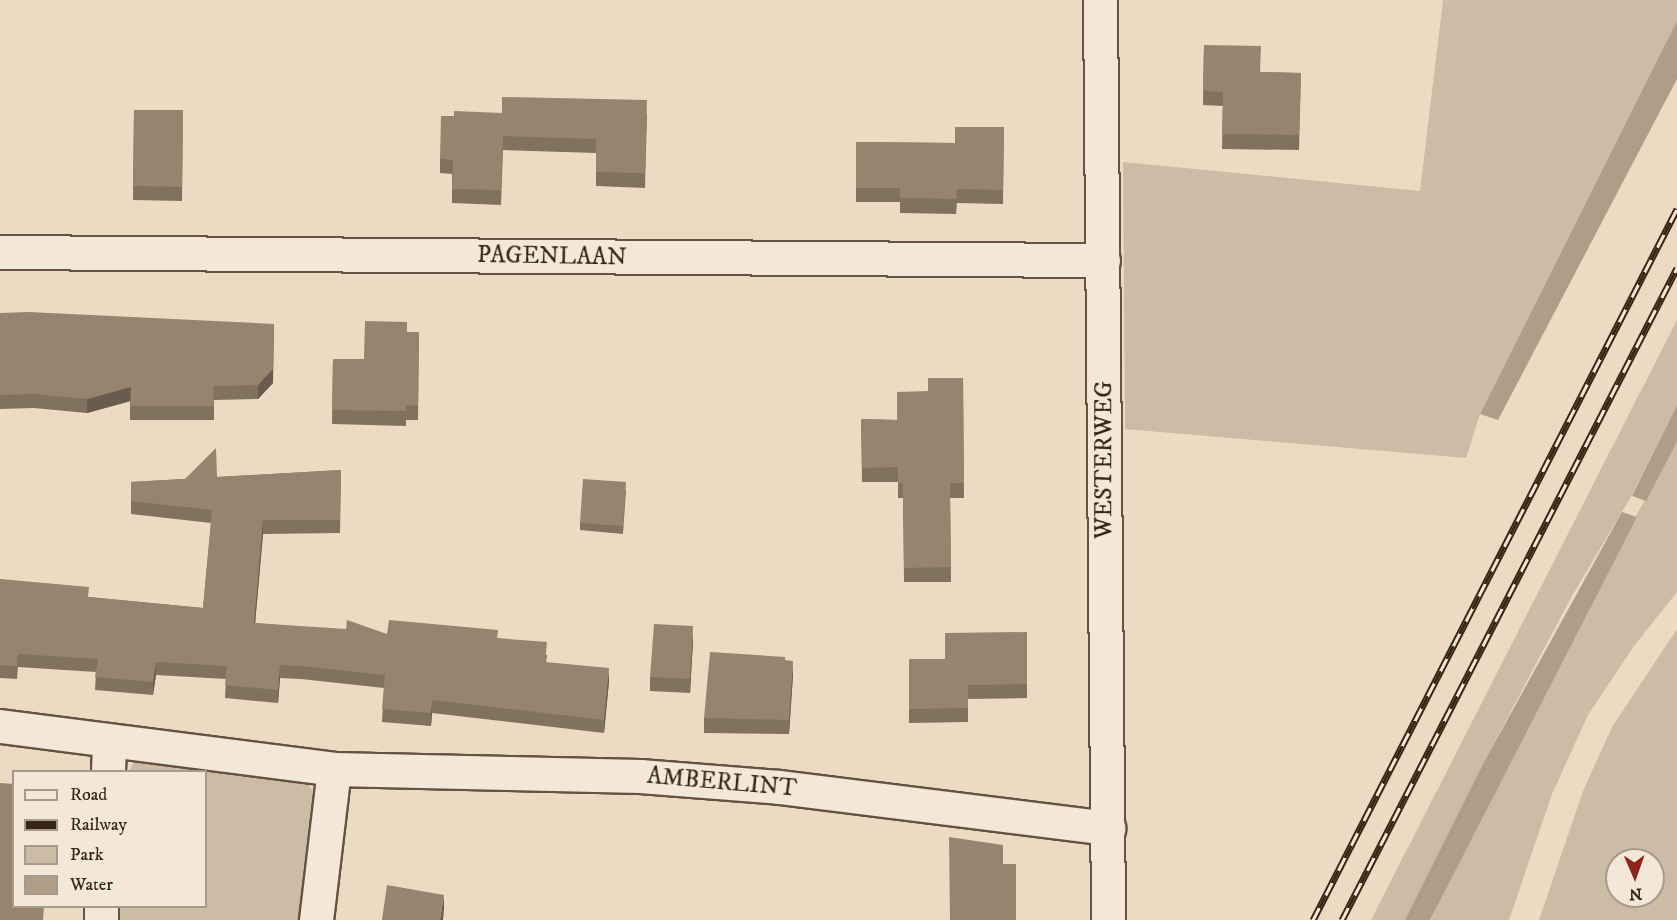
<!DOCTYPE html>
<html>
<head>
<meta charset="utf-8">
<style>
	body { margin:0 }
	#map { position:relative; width:1677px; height:920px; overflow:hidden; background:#ecdbc3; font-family:"IM FELL DW Pica",serif }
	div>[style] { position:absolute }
	.green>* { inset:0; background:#cdbca5 }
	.water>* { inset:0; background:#af9d88 }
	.roads { filter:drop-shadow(2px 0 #655240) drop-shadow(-2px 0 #655240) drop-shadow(0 2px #655240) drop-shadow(0 -2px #655240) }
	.minor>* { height:33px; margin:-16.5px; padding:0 16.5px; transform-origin:16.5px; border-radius:16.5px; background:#f3e8d8 }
	.rail>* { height:7px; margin-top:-3.5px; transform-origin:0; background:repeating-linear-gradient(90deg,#f3e8d8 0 14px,#382514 0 28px); box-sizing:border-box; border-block:2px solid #382514 }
	.wall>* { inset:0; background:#81725f }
	.shaded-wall>* { inset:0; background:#695c4e }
	.building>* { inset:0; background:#96846f }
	span { translate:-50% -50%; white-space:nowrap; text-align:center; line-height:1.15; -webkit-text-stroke:6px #f3e8d8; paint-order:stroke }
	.street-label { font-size:24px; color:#382514 }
	.legend { position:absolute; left:12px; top:770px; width:195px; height:138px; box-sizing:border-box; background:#f3e8d8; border:2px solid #a89a8a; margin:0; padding:8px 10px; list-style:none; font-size:18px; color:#382514 }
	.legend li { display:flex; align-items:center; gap:12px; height:30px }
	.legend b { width:30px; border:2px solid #a89a8a }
	.north { position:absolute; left:1605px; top:848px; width:60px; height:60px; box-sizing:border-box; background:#f3e8d8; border:2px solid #a89a8a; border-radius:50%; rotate:178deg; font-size:16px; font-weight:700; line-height:24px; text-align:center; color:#382514 }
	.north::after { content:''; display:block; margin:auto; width:21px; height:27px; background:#8f2418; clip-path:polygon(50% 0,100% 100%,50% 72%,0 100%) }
</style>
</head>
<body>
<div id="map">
	<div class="green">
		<i style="clip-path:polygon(1443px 0,1677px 0,1677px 21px,1480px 414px,1466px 458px,1125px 429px,1123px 162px,1420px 191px)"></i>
		<i style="clip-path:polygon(1677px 320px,1677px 405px,1632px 495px,1572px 596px,1484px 762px,1405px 920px,1371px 920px)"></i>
		<i style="clip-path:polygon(1677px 442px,1677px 592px,1634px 646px,1588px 715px,1552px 794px,1509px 920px,1430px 920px,1623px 539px)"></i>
		<i style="clip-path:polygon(evenodd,1677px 629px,1677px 920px,1539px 920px,1583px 791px,1612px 727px,1677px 629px,1617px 860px,1653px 860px,1653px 896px,1617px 896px,1617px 860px)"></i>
		<i style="clip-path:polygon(151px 758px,292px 775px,308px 784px,316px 796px,304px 920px,117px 920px,119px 907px,206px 906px,206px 772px,129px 771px,134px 762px)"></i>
	</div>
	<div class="water">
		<i style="clip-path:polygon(1677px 21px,1677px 79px,1498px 420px,1480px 414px)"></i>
		<i style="clip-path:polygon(1677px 405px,1677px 442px,1646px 501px,1632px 496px)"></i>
		<i style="clip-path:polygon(1622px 512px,1637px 517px,1430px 920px,1405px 920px,1484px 762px)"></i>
	</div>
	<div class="roads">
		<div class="minor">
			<i style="left:1100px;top:0;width:920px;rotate:89.5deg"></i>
			<i style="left:0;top:252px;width:1103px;rotate:0.42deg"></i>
			<i style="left:0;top:726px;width:337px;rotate:7.3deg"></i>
			<i style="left:334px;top:769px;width:306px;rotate:1.3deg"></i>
			<i style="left:640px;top:776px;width:139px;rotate:4.5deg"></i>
			<i style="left:779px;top:787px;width:332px;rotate:7.1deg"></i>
			<i style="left:108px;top:772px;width:31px;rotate:-88deg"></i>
			<i style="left:101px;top:920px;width:14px;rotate:-90deg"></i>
			<i style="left:316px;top:920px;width:152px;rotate:-83.2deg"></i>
		</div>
	</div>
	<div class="rail">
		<i style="left:1313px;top:920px;width:799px;rotate:-62.89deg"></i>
		<i style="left:1342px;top:920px;width:733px;rotate:-62.81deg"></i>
	</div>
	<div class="wall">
		<i style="clip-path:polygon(1204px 45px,1261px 72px,1301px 73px,1299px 150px,1222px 149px,1223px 106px,1203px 105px)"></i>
		<i style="clip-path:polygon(134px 110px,183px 110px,182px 201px,133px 200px)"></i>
		<i style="clip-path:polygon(502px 113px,647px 115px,645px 188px,596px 186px,596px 153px,503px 150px,501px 205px,452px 203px,452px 174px,440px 173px,440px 159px,454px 116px)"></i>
		<i style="clip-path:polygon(1004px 127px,1003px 204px,957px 203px,956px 214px,900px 213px,900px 202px,856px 202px,856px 142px,955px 143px)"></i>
		<i style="clip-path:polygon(0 313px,273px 383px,258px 399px,214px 400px,214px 420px,130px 420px,130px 401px,87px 413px,34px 408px,0 409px)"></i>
		<i style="clip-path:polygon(407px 332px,419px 332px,418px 420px,406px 420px,406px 426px,332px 424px,333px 359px,364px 359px)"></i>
		<i style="clip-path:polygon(963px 378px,964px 498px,950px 498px,951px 582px,904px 582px,903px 498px,898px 498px,898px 482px,862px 482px,861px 419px,897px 420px,928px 391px)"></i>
		<i style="clip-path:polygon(341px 470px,340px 533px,263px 534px,255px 623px,387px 634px,498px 638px,547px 655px,546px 662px,609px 681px,604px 733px,432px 713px,431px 726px,382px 722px,384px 688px,301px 679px,280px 678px,278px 703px,225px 698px,226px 679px,156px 675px,153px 695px,95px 690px,96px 672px,18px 667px,17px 679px,0 678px,0 579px,89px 597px,203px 608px,211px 523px,131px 514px,131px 482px)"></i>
		<i style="clip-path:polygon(626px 490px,623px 534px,580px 530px,580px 523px)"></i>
		<i style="clip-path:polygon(1027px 632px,1027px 698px,968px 699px,968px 722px,909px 723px,909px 659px,945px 659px)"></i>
		<i style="clip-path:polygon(693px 640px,690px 693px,650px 691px,650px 677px)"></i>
		<i style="clip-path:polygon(785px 660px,793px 675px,789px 734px,704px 733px,704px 718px)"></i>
	</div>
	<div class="shaded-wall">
		<i style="clip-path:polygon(274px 324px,273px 383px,258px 399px,258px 385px)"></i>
		<i style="clip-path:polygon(131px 387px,131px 401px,87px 413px,87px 399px)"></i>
		<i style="clip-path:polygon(263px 520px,263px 534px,254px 636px,254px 623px)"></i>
		<i style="clip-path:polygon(693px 626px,693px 640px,690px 693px,690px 679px)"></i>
		<i style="clip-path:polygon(793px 661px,793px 675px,789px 734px,789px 720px)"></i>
		<i style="clip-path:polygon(156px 662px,156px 675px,153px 695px,153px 682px)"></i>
		<i style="clip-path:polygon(280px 665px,280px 678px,278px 703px,278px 690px)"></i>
		<i style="clip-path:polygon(609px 668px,609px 681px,604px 733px,604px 720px)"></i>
		<i style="clip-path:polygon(432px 700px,432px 713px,431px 726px,431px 713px)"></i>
		<i style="clip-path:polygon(444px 895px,444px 909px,443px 920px,440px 920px)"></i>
	</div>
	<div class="building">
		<i style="clip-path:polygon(1204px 45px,1261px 46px,1260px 72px,1301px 73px,1299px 135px,1222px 134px,1223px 92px,1203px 91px)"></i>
		<i style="clip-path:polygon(502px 97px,647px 100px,645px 173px,596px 172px,596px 139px,503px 136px,501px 190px,452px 189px,453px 160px,440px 159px,441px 116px,454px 116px,454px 111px,502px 113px)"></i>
		<i style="clip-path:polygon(134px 110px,183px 110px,182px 187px,133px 186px)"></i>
		<i style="clip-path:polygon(955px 127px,1004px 127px,1003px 190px,957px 189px,956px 199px,900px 198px,900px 188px,856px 188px,856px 142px,955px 143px)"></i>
		<i style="clip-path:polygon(29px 312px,274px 324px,273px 369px,258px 385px,213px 386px,214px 406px,130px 406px,131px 387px,87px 399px,34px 394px,0 395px,0 313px)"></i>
		<i style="clip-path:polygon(365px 321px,407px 322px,407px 332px,419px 332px,418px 406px,405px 405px,406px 411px,332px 410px,333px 359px,364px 359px)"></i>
		<i style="clip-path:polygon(928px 378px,963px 378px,964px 483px,950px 483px,951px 567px,904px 568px,903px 483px,898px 483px,898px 467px,862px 468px,861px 419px,897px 420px,897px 392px,928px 391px)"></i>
		<i style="clip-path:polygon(216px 448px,217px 477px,341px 470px,340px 520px,263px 520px,254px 623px,346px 629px,347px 620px,387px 634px,389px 620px,498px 630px,497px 638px,547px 642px,545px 662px,609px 668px,604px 720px,432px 700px,431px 713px,382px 709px,385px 675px,301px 666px,280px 665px,278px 690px,225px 685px,227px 666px,156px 662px,153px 682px,95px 677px,98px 659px,18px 654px,17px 666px,0 665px,0 579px,89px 587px,88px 597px,203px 608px,212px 510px,131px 501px,131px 482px,185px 479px)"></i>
		<i style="clip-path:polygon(583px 479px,626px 482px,623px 526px,580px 523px)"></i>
		<i style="clip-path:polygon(654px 624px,693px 626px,690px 679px,650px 677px)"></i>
		<i style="clip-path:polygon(1027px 632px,1027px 684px,968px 685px,968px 708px,909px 709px,909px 659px,945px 659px,945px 633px)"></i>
		<i style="clip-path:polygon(710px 652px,785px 657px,785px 660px,793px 661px,789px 720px,704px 718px)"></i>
		<i style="clip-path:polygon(0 783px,14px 784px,14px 906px,44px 906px,43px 920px,0 920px)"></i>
		<i style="clip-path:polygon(949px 837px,1003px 845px,1003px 864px,1016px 864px,1016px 920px,950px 920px)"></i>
		<i style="clip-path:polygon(387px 885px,444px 895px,440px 920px,382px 920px)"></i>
	</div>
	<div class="street-label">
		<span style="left:552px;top:257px;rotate:1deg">PAGENLAAN</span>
		<span style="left:1105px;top:460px;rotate:-90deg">WESTERWEG</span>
		<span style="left:722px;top:783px;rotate:5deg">AMBERLINT</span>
	</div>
	<ul class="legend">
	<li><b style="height:8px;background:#f3e8d8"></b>Road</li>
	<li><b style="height:8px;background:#382514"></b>Railway</li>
	<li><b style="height:16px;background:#cdbca5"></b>Park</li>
	<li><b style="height:16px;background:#af9d88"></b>Water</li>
	</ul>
	<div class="north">N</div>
</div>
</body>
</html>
